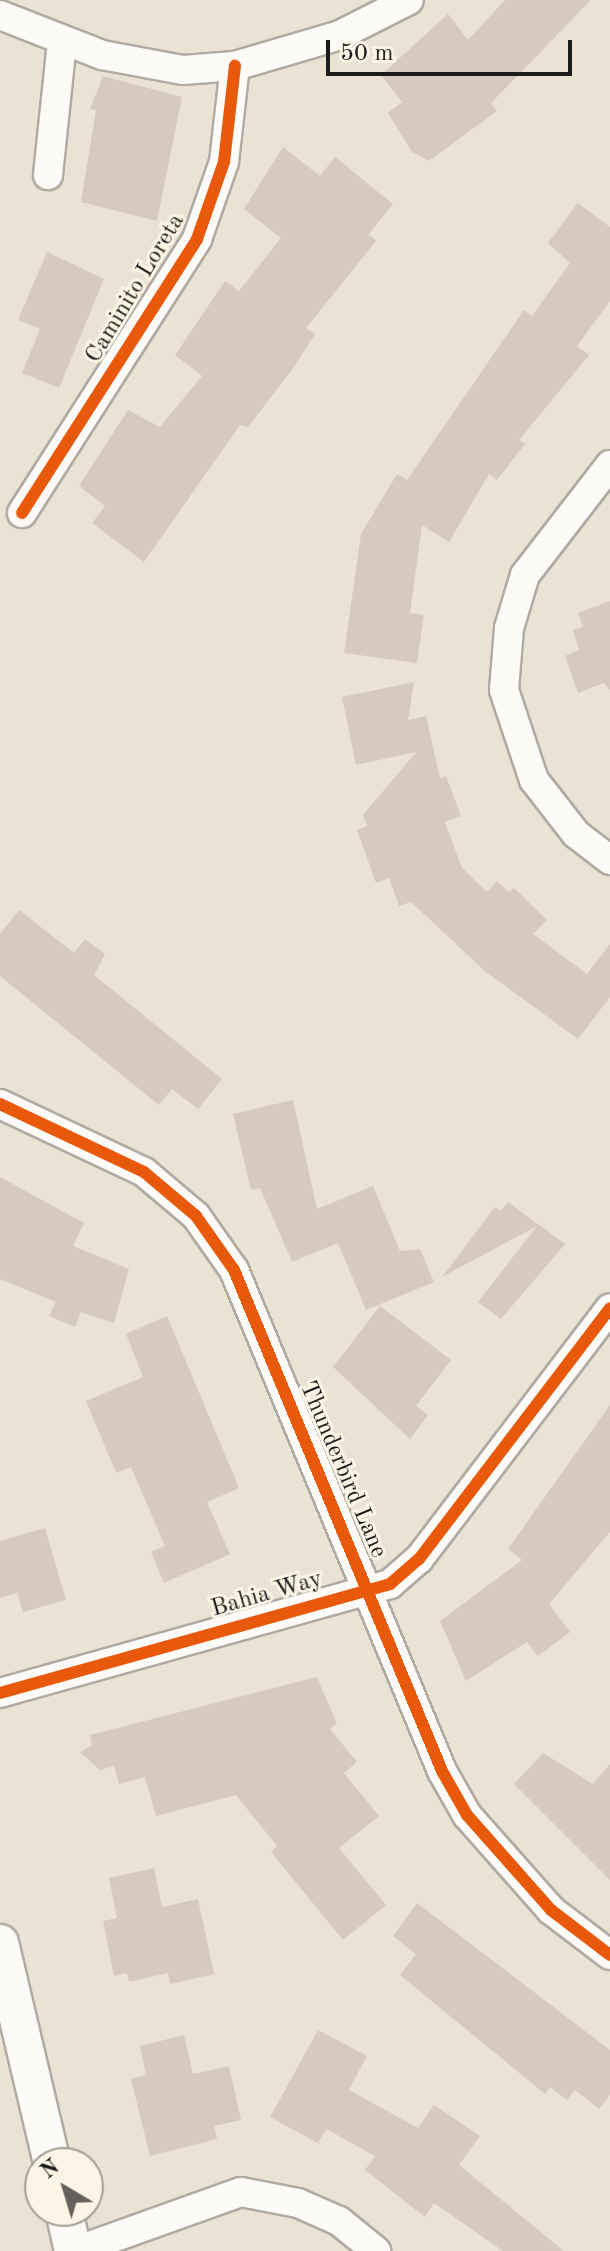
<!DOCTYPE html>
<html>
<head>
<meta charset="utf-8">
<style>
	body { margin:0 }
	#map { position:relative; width:610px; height:2251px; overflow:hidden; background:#eae2d3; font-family:"Old Standard TT",serif }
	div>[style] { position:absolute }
	.building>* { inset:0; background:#d7c9bf }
	.roads { filter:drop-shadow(2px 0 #b0aba2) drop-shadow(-2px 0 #b0aba2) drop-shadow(0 2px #b0aba2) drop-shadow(0 -2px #b0aba2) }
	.minor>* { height:28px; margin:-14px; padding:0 14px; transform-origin:14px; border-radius:14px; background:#fcfbf8 }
	.tertiary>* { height:36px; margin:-18px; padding:0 18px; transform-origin:18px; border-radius:18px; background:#fcfbf8 }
	.cycleway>* { height:12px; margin:-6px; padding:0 6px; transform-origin:6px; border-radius:6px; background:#e8590c }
	span { translate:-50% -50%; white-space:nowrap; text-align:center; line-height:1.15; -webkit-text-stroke:6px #fcf5e5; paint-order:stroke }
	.street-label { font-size:24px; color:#1c1c1c }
	.north { position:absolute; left:24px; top:2147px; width:80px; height:80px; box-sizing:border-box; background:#fcf5e5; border:2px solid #a29e95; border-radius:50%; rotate:322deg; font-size:22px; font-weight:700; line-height:32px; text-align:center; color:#1c1c1c }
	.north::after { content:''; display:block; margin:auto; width:28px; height:36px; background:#64615c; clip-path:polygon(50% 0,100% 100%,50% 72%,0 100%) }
	.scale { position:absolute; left:326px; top:40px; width:246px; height:36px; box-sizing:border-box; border:4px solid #1c1c1c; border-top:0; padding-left:10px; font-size:24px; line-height:28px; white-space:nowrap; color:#1c1c1c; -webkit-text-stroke:6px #fcf5e5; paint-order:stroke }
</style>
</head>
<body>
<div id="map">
	<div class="building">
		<i style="clip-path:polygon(505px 0,591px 0,491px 103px,497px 111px,429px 161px,412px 152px,388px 113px,402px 102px,381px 75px,448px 14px,468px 40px)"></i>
		<i style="clip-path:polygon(103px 76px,182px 97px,157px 221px,81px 202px,96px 110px,90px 109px)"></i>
		<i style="clip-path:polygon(283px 147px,320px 176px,335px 157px,393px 204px,369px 234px,376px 241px,306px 328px,315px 334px,294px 367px,248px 427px,240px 425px,144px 562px,92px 523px,105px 506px,79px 486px,128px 410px,160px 427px,202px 376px,175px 355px,225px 281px,239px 291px,281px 238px,244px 209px)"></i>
		<i style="clip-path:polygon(578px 203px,610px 227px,610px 301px,577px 346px,589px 355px,519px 440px,525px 444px,497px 480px,489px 474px,449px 542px,422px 525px,410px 613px,424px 615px,417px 663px,344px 653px,361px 534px,397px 474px,407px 480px,524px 310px,532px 316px,570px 263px,548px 243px)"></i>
		<i style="clip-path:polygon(47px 252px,104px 279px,59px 388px,22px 373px,40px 329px,18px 320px)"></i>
		<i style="clip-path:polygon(610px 601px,610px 690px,604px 683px,578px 693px,565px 656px,579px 650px,573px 630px,583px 627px,578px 613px)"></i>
		<i style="clip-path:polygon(414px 682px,408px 720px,426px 716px,440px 778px,446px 776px,461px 816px,445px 822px,462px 868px,487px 892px,497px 881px,509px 892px,514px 888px,547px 920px,533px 934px,587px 974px,610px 944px,610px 997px,578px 1039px,486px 972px,411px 902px,399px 906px,389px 878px,376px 883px,357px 830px,367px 826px,363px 815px,416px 752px,356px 765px,342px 697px)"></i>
		<i style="clip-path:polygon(19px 910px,74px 953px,85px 939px,105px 954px,94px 975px,222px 1079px,198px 1109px,172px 1089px,159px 1105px,0 976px,0 934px)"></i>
		<i style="clip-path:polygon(293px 1100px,317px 1209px,373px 1186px,400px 1251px,420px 1249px,434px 1282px,366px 1310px,338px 1243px,292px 1262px,260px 1188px,251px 1190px,233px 1114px)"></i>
		<i style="clip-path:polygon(0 1177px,84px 1223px,73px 1246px,129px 1269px,114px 1323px,81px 1312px,75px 1327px,49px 1316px,56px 1302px,0 1279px)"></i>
		<i style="clip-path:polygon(508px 1202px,565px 1244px,501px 1319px,478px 1302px,537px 1226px,442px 1277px,495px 1207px,501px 1211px)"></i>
		<i style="clip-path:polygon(380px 1306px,451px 1360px,416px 1406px,428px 1415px,410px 1439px,333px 1367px)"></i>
		<i style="clip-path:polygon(167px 1316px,239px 1488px,207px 1502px,230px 1554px,164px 1583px,151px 1552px,165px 1546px,131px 1467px,116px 1473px,86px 1401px,143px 1377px,126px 1334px)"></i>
		<i style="clip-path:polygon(610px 1405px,610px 1532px,549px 1604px,570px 1632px,538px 1656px,527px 1642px,466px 1681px,440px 1621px,522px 1560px,508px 1549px)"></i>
		<i style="clip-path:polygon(45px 1528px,66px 1600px,23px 1612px,17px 1593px,0 1598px,0 1541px)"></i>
		<i style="clip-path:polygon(317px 1677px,337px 1724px,330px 1729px,357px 1762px,344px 1773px,379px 1816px,339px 1848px,386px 1905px,343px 1940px,271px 1852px,277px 1846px,236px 1795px,156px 1816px,145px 1777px,119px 1784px,114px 1766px,100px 1770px,80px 1752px,92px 1746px,90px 1735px)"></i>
		<i style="clip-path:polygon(543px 1753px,593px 1784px,610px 1764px,610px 1880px,514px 1784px)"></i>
		<i style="clip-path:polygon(154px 1868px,162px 1907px,198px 1899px,214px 1974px,170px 1984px,168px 1973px,129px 1982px,127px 1973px,114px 1976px,103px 1921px,117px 1918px,109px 1878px)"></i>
		<i style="clip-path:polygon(417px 1903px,610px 2050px,610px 2095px,599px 2109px,575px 2090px,567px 2100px,550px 2087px,545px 2094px,400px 1975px,416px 1954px,393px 1936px)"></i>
		<i style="clip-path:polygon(318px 2030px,367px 2056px,349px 2090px,418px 2128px,434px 2105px,480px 2136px,459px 2165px,564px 2251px,503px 2251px,434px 2203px,425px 2217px,365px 2170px,375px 2156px,326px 2129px,318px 2143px,270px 2117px)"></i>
		<i style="clip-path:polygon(184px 2035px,193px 2074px,229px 2066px,241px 2120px,214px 2126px,217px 2139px,150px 2156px,131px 2079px,146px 2075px,140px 2046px)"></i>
	</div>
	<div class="roads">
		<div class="minor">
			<i style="left:0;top:15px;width:110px;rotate:21.4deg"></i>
			<i style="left:102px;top:55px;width:82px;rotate:10.5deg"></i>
			<i style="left:183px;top:70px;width:52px;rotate:-4.4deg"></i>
			<i style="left:235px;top:66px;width:109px;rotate:-16.4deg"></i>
			<i style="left:340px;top:35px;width:77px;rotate:-26.9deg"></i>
			<i style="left:48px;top:175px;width:135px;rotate:-84deg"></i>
			<i style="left:610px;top:465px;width:139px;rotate:127.7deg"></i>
			<i style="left:525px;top:575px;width:55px;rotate:106.8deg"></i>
			<i style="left:509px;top:628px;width:62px;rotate:94.6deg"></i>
			<i style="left:504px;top:690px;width:95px;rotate:71.6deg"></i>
			<i style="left:534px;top:780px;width:68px;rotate:52.1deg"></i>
			<i style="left:576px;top:834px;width:43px;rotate:37.4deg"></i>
			<i style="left:22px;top:513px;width:325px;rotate:-57.4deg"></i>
			<i style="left:197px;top:239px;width:82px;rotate:-70.7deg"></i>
			<i style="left:224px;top:162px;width:97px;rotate:-83.5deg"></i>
			<i style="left:0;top:1104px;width:159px;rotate:25.3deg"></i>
			<i style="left:144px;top:1172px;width:68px;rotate:40.2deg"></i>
			<i style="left:196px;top:1216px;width:66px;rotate:54.9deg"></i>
			<i style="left:234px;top:1270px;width:542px;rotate:67.45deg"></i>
			<i style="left:442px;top:1771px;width:51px;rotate:60.4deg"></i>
			<i style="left:467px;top:1815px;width:127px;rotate:48.5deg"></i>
			<i style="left:551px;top:1910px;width:74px;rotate:37.3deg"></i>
			<i style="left:0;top:1693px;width:405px;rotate:-15.6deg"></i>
			<i style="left:390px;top:1584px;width:38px;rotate:-41deg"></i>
			<i style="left:419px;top:1559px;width:315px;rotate:-52.7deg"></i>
			<i style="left:76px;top:2251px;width:175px;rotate:-19.7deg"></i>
			<i style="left:241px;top:2192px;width:58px;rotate:10.9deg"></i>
			<i style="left:298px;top:2203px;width:45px;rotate:23.7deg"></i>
			<i style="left:339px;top:2221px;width:48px;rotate:39deg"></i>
		</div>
		<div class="tertiary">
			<i style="left:0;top:1943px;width:226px;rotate:76.7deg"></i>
			<i style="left:64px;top:2211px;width:41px;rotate:77.3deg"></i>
		</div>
	</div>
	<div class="cycleway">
		<i style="left:22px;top:513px;width:325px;rotate:-57.4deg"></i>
		<i style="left:197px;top:239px;width:82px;rotate:-70.7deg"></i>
		<i style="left:224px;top:162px;width:97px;rotate:-83.5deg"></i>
		<i style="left:0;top:1104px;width:159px;rotate:25.3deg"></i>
		<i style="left:144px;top:1172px;width:68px;rotate:40.2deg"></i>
		<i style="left:196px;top:1216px;width:66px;rotate:54.9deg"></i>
		<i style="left:234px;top:1270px;width:542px;rotate:67.45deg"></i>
		<i style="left:442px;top:1771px;width:51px;rotate:60.4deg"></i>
		<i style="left:467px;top:1815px;width:127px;rotate:48.5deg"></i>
		<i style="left:551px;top:1910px;width:74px;rotate:37.3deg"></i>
		<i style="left:0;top:1693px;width:405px;rotate:-15.6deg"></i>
		<i style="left:390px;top:1584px;width:38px;rotate:-41deg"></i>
		<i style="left:419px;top:1559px;width:315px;rotate:-52.7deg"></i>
	</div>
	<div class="street-label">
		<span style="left:136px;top:289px;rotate:-59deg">Caminito Loreta</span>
		<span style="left:342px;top:1470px;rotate:67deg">Thunderbird Lane</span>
		<span style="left:267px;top:1595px;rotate:-16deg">Bahia Way</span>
	</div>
	<div class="north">N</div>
	<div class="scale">50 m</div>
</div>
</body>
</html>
